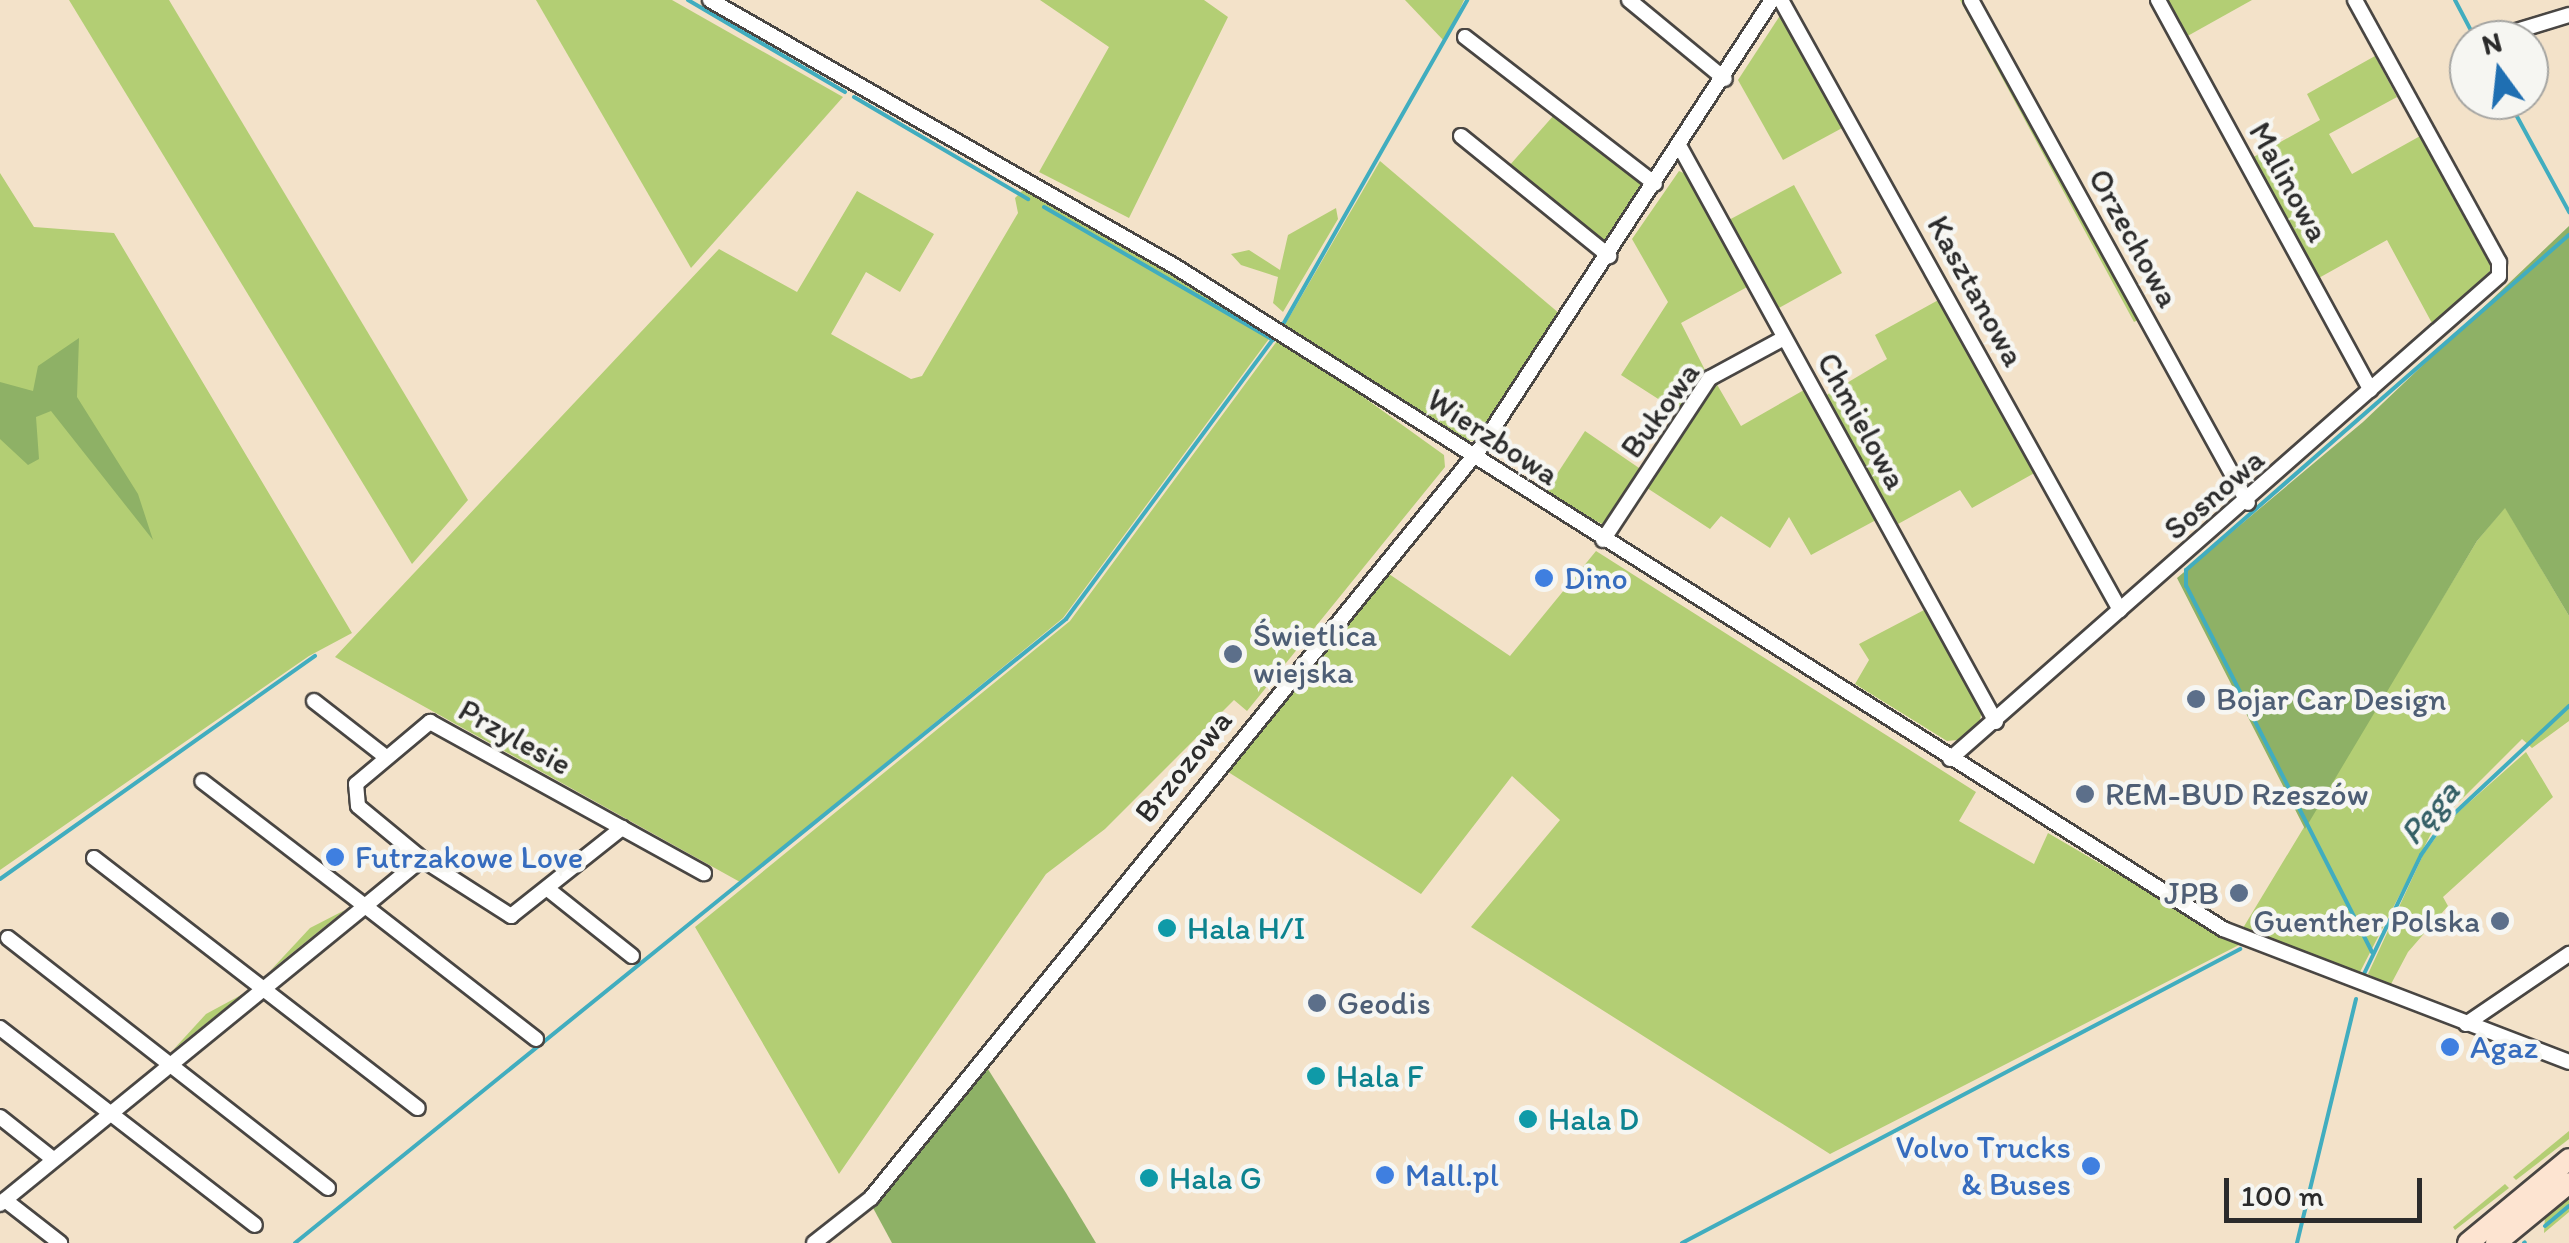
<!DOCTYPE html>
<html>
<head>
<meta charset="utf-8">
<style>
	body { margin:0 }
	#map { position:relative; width:2569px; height:1243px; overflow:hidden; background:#f3e2c9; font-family:Itim,sans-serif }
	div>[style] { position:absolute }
	.green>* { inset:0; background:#b3ce74 }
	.forest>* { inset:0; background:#8eb166 }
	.stream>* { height:4px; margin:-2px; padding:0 2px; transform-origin:2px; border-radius:2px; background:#41adbf }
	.roads { filter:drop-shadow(2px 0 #494643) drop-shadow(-2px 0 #494643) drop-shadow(0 2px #494643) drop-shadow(0 -2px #494643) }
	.minor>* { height:14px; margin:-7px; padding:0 7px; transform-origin:7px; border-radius:7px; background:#fff }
	.secondary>* { height:20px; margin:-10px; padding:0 10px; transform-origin:10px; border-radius:10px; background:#fde4d1 }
	.dots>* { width:28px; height:28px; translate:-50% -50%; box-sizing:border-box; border:5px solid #f6f6f2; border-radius:50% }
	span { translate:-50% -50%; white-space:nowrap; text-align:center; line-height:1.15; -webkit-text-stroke:9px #f6f6f2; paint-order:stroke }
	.street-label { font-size:32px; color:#2b2b2b }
	.shop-label { font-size:32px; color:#366cbe }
	.left { translate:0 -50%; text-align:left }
	.right { translate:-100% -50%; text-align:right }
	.service-label { font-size:32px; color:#4e5e75 }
	.culture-label { font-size:32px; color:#0d838f }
	.water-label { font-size:35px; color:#345f66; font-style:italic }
	.north { position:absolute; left:2449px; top:20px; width:100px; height:100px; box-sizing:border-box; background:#f6f6f2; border:2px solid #a5a5a2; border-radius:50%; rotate:345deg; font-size:28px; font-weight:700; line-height:40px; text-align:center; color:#2b2b2b }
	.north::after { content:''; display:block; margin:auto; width:35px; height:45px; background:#1f6fb2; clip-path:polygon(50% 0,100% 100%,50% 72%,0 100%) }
	.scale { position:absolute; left:2224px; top:1178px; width:198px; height:45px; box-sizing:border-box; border:5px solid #2b2b2b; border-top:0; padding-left:12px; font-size:30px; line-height:35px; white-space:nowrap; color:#2b2b2b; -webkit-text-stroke:8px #f6f6f2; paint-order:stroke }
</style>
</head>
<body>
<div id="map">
	<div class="green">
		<i style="clip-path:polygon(69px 0,169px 0,468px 500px,412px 564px)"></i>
		<i style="clip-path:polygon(536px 0,672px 0,843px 97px,691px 268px)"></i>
		<i style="clip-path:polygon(1040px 0,1204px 0,1228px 17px,1129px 218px,1039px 172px,1109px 47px)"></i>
		<i style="clip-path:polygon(1405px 0,1464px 0,1445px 42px)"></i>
		<i style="clip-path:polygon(1960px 0,1965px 0,2138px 320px,2134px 322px)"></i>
		<i style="clip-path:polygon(2164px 0,2252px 0,2184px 38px)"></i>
		<i style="clip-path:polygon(1781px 14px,1844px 127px,1783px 160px,1738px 80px)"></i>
		<i style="clip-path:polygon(2375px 56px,2397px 97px,2329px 134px,2352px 174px,2422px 135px,2493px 268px,2433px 325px,2387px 240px,2317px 279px,2250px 159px,2320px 120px,2307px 94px)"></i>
		<i style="clip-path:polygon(1554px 115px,1646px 188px,1613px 240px,1604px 242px,1509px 166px)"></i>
		<i style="clip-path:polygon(1380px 161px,1560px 314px,1475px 441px,1458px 440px,1283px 328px)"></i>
		<i style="clip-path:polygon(1679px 171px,1688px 175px,1749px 286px,1681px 323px,1705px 370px,1680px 413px,1621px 375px,1668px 302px,1632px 239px)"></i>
		<i style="clip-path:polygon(0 173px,34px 227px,114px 233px,352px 633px,309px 656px,0 870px)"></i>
		<i style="clip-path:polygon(1794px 185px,1842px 273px,1777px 309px,1727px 221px)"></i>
		<i style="clip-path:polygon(1027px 186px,1274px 332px,1063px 618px,740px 882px,335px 657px,719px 249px,797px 292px,857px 191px,934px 234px,900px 292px,866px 272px,831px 334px,911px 379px,922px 376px,1018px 213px,1015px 198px)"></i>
		<i style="clip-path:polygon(1336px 208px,1338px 219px,1283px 312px,1273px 303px,1278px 277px,1241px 265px,1231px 254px,1249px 250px,1280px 270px,1288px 235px)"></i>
		<i style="clip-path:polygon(1942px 298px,2036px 472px,1972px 508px,1960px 490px,1898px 524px,1825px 396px,1887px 359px,1875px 335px)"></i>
		<i style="clip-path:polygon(1280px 337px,1444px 455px,1445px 467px,1247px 711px,1234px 700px,1105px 829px,1046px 874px,839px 1174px,695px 927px,1070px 621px)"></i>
		<i style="clip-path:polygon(1715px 381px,1741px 426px,1804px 390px,1876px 520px,1811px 555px,1789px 517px,1770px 548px,1721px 516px,1710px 529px,1647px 488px)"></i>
		<i style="clip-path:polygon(1585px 431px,1642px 470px,1602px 524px,1544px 494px)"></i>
		<i style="clip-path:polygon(1459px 479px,1389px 574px,1510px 656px,1596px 551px,1976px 792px,1959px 821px,2034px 864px,2048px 833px,2239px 945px,1830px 1154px,1471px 927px,1560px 820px,1512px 776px,1421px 894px,1225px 770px,872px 1206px,825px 1243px,872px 1201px)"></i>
		<i style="clip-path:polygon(2505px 507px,2569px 616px,2569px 721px,2532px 748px,2522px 739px,2435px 826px,2359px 974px,2259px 939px,2243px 928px,2477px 541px)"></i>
		<i style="clip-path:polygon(1926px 609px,1982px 709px,1979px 726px,1958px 740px,1947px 741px,1855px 684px,1869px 660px,1859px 644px)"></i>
		<i style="clip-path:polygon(2526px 752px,2553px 797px,2443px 897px,2448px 906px,2408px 952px,2390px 986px,2368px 974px,2423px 855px,2447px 822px)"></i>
		<i style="clip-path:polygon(345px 910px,270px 971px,310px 928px)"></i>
		<i style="clip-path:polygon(243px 994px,173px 1050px,206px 1014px)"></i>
		<i style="clip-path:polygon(2569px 1131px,2569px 1139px,2516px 1180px,2513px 1177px)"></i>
		<i style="clip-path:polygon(2505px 1184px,2509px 1188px,2455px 1230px,2453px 1227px)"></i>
		<i style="clip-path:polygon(2569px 1196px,2569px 1212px,2544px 1233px,2545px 1215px)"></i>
	</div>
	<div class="forest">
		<i style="clip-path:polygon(2569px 226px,2569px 616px,2505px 508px,2477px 541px,2305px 829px,2177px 578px,2363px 422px)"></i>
		<i style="clip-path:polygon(79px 338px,77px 397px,138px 494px,153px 540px,51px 411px,36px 417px,39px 459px,28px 465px,0 439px,0 382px,33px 391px,38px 366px)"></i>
		<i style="clip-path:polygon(986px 1066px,1066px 1193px,1096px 1243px,892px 1243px,872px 1206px)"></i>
	</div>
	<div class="stream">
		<i style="left:688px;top:0;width:182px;rotate:30.4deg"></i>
		<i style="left:2455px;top:0;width:45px;rotate:62.3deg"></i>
		<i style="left:854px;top:97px;width:202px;rotate:30.4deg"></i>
		<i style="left:2508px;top:100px;width:128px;rotate:61.4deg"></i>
		<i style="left:1044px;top:207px;width:265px;rotate:30.1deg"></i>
		<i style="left:1281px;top:328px;width:377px;rotate:-60.4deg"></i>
		<i style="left:0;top:879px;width:386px;rotate:-35.3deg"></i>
		<i style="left:2372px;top:952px;width:411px;rotate:-116.9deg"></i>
		<i style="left:2186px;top:586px;width:16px;rotate:-90deg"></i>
		<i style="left:2186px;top:570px;width:509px;rotate:-41.18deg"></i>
		<i style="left:2363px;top:976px;width:134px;rotate:-64.4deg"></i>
		<i style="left:2421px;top:855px;width:38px;rotate:-55deg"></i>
		<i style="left:2443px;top:824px;width:173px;rotate:-43.1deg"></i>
		<i style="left:2545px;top:1226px;width:31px;rotate:-40deg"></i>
		<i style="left:295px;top:1243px;width:992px;rotate:-38.98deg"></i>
		<i style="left:1066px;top:619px;width:353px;rotate:-53.5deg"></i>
		<i style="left:1682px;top:1243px;width:631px;rotate:-27.78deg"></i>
		<i style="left:2297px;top:1243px;width:251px;rotate:-76.4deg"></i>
		<i style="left:2524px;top:1243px;width:1px;rotate:-45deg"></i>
	</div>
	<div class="roads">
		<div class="minor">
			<i style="left:710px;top:0;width:537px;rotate:29.81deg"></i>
			<i style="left:1176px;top:267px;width:1239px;rotate:32.3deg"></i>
			<i style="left:2223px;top:929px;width:371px;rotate:21deg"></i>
			<i style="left:1629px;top:0;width:124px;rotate:39.5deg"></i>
			<i style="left:1781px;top:0;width:698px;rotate:60.94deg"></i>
			<i style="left:1971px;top:0;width:574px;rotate:61.16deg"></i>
			<i style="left:2158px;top:0;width:444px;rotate:61.4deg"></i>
			<i style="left:2510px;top:33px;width:62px;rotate:-17deg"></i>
			<i style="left:1465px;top:37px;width:240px;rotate:37.7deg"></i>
			<i style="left:1461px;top:136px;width:191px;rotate:39deg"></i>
			<i style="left:1680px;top:147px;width:656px;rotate:61.21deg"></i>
			<i style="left:1603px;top:540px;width:194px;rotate:-56.6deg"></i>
			<i style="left:1710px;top:378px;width:84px;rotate:-28.4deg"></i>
			<i style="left:314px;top:701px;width:91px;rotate:37.9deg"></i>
			<i style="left:1950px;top:759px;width:731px;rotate:-41.34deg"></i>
			<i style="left:2499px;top:276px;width:14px;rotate:-90deg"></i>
			<i style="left:2499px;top:262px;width:299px;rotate:-118.8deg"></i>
			<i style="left:94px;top:858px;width:409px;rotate:37.7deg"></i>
			<i style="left:422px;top:859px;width:106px;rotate:32.6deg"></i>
			<i style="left:511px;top:916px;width:142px;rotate:-38.4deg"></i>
			<i style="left:549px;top:890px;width:106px;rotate:38.5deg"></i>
			<i style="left:8px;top:938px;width:406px;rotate:38deg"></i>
			<i style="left:2466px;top:1024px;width:125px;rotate:-34.2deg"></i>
			<i style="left:0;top:1028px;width:322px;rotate:37.7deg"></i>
			<i style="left:536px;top:1039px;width:217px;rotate:-142.1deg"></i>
			<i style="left:365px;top:906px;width:74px;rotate:-39.5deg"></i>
			<i style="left:422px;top:859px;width:83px;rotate:-140.4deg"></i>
			<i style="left:358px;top:806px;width:22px;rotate:-95deg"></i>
			<i style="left:356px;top:784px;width:97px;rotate:-40deg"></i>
			<i style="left:430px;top:722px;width:313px;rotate:28.9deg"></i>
			<i style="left:0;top:1117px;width:68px;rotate:38.4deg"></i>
			<i style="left:5px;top:1200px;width:70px;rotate:38deg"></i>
			<i style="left:0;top:1204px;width:471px;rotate:-39.2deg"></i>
			<i style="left:365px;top:906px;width:205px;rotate:-142.5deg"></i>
			<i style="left:814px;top:1243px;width:73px;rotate:-38.3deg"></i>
			<i style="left:871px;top:1198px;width:968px;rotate:-50.91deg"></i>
			<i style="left:1481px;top:447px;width:533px;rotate:-56.94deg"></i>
		</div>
		<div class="secondary">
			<i style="left:2468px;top:1243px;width:131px;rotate:-39.7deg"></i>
			<i style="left:2496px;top:1243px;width:94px;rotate:-39.4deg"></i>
		</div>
	</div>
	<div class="dots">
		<i style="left:1544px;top:578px;background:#3f7fe0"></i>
		<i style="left:1233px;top:654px;background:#5c6f8a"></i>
		<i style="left:2196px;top:699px;background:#5c6f8a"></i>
		<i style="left:2085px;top:794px;background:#5c6f8a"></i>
		<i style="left:335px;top:857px;background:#3f7fe0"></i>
		<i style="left:2239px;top:893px;background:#5c6f8a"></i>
		<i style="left:2500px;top:921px;background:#5c6f8a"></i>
		<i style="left:1167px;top:928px;background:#0f9aa8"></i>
		<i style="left:1317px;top:1003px;background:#5c6f8a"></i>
		<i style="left:2450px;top:1047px;background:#3f7fe0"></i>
		<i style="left:1316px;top:1076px;background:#0f9aa8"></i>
		<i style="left:1528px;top:1119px;background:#0f9aa8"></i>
		<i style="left:2091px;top:1166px;background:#3f7fe0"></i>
		<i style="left:1385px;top:1175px;background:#3f7fe0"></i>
		<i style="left:1149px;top:1178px;background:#0f9aa8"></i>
	</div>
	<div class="street-label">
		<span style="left:2289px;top:182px;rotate:61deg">Malinowa</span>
		<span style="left:2134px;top:238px;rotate:61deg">Orzechowa</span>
		<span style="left:1976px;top:291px;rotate:61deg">Kasztanowa</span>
		<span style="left:1660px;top:410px;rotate:-54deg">Bukowa</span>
		<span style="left:1862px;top:421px;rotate:61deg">Chmielowa</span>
		<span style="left:1493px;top:437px;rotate:33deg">Wierzbowa</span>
		<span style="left:2214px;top:494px;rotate:-41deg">Sosnowa</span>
		<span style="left:515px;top:737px;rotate:29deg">Przylesie</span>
		<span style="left:1183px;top:766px;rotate:-51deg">Brzozowa</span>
	</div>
	<div class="shop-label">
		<span class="left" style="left:1564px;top:578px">Dino</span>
		<span class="left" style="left:355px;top:857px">Futrzakowe Love</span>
		<span class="left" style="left:2470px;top:1047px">Agaz</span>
		<span class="right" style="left:2071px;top:1166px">Volvo Trucks<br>&amp; Buses</span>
		<span class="left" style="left:1405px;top:1175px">Mall.pl</span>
	</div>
	<div class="service-label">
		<span class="left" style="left:1253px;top:654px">Świetlica<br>wiejska</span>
		<span class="left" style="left:2216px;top:699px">Bojar Car Design</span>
		<span class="left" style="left:2105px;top:794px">REM-BUD Rzeszów</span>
		<span class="right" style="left:2219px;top:893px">JPB</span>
		<span class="right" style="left:2480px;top:921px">Guenther Polska</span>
		<span class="left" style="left:1337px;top:1003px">Geodis</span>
	</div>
	<div class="culture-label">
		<span class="left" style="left:1187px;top:928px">Hala H/I</span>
		<span class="left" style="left:1336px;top:1076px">Hala F</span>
		<span class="left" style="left:1548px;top:1119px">Hala D</span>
		<span class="left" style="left:1169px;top:1178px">Hala G</span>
	</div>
	<div class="water-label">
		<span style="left:2429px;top:812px;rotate:-50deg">Pęga</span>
	</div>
	<div class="north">N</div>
	<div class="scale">100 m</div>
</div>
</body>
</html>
